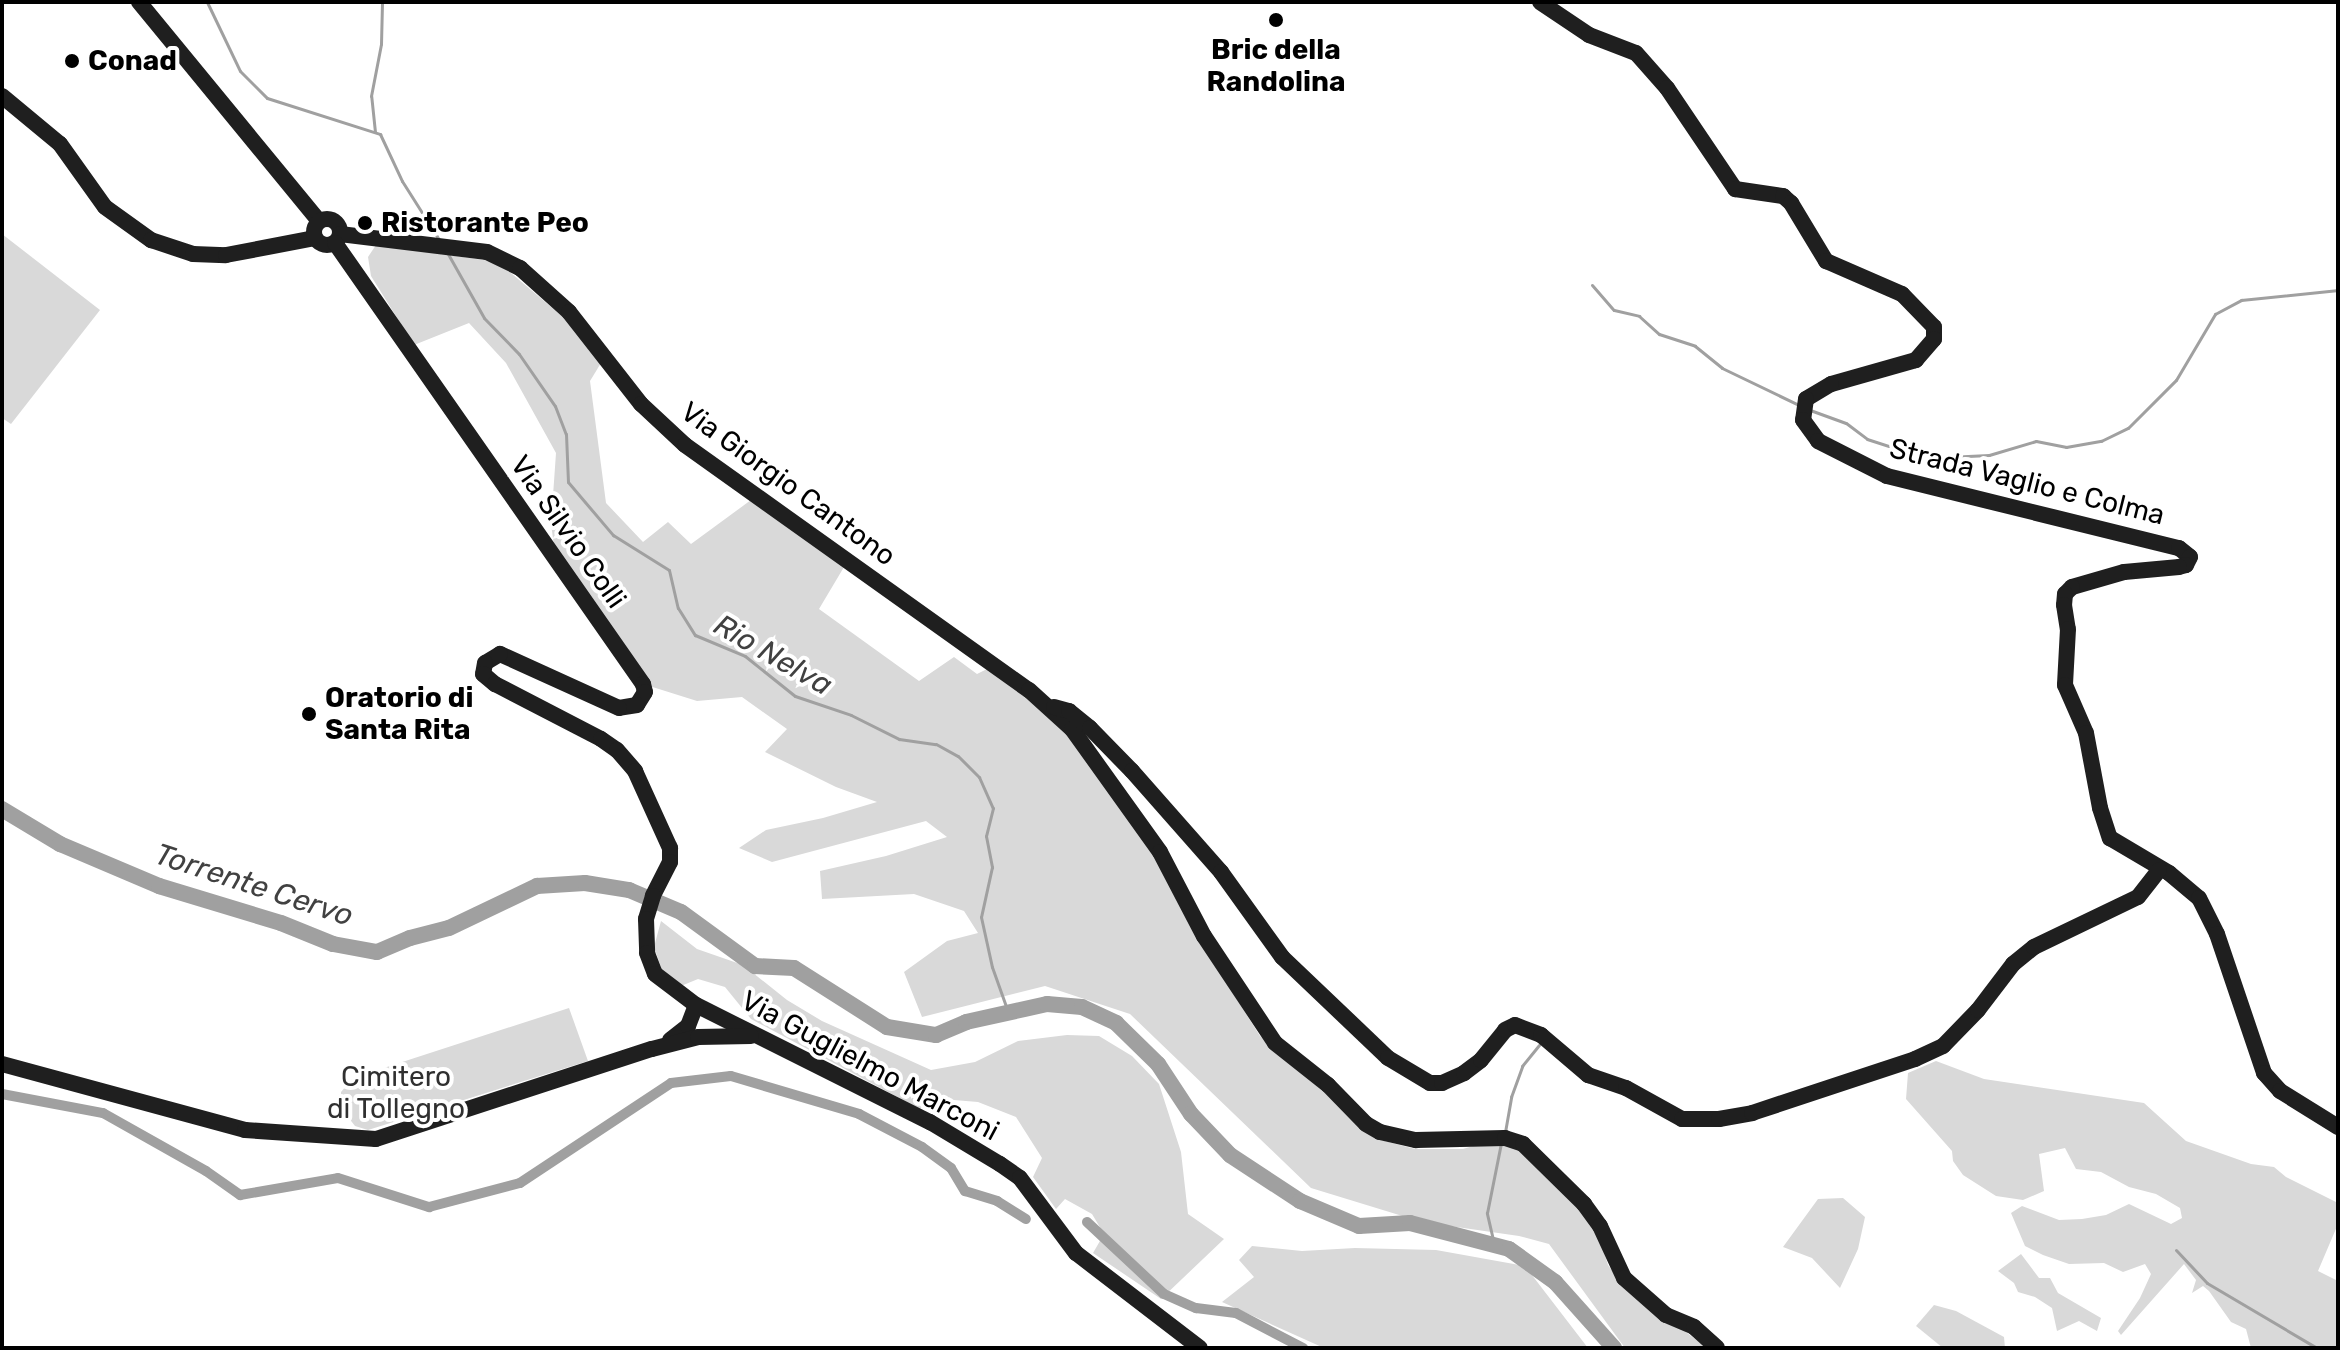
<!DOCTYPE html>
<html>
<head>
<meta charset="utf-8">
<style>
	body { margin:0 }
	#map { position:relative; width:2340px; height:1350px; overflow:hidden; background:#fff; font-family:Rubik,sans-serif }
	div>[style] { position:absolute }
	.green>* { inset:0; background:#d9d9d9 }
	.stream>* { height:3px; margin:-1.5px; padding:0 1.5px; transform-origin:1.5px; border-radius:1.5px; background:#a0a0a0 }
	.canal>* { height:10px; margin:-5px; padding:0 5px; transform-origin:5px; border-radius:5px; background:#a0a0a0 }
	.river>* { height:16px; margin:-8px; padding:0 8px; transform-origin:8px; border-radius:8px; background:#a0a0a0 }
	.secondary>* { height:16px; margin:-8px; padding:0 8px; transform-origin:8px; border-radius:8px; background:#1f1f1f }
	.secondary>.ring { margin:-8px; padding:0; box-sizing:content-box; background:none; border:16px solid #1f1f1f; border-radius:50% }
	.dots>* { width:22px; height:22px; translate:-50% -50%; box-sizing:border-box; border:4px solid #fff; border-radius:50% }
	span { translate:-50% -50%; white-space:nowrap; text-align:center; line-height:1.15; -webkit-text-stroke:8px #fff; paint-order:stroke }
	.poi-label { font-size:28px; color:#000; font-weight:700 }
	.left { translate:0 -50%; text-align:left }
	.street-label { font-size:28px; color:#000 }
	.park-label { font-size:28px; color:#303030 }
	.water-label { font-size:30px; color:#414141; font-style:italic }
	.frame { position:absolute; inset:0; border:4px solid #000; pointer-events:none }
</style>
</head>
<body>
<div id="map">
	<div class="green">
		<i style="clip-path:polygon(2px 234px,100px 310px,11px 424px,2px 418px)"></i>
		<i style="clip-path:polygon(376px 245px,498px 262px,569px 322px,601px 363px,590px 381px,606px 503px,643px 542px,668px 522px,691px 544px,751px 500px,844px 567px,819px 609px,919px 681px,954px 657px,977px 674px,987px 669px,1038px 705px,1062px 726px,1156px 855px,1200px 941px,1260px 1036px,1377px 1139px,1415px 1149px,1463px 1149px,1494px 1140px,1508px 1140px,1579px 1208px,1599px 1237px,1608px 1265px,1620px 1282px,1707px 1348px,1625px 1348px,1549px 1244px,1519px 1236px,1422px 1222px,1311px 1188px,1130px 1014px,1045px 986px,922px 1017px,904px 972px,947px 941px,978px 933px,964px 911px,914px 894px,822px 899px,820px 871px,886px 856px,947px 837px,926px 821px,772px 862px,739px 848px,766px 830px,823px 818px,877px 802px,836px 787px,765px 752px,787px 729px,742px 697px,697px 701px,643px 684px,556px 560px,551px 524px,556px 453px,506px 363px,469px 323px,414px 345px,371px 276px,368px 257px)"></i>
		<i style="clip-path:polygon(661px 921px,697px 949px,743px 965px,787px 1000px,822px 1021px,931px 1070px,975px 1062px,1018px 1041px,1067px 1035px,1099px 1036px,1132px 1056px,1159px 1084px,1181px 1152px,1188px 1214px,1224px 1239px,1161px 1299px,1093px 1253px,1104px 1234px,1092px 1214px,1065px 1199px,1056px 1209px,1033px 1177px,1042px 1158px,1016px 1117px,978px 1102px,930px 1098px,920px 1109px,751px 1019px,725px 987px,698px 979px,681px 986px,662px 970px,654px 947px)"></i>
		<i style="clip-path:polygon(569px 1008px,588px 1061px,368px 1130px,355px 1126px,341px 1108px,341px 1092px,353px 1078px)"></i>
		<i style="clip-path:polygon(1936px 1061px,1984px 1079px,2144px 1103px,2186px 1141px,2251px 1164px,2274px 1167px,2286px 1177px,2338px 1203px,2338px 1224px,2318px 1271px,2338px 1281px,2338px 1348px,2251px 1348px,2246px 1329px,2231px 1322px,2209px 1291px,2203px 1286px,2192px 1293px,2196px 1280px,2184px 1264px,2121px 1335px,2118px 1331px,2140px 1298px,2151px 1274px,2145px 1264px,2123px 1272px,2104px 1263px,2069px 1264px,2043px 1255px,2025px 1246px,2011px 1213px,2022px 1206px,2059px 1220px,2082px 1219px,2106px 1215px,2129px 1204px,2171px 1224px,2182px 1218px,2180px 1208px,2156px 1194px,2129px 1187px,2101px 1172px,2076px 1169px,2065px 1148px,2039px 1154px,2044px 1191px,2023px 1200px,1996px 1196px,1963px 1175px,1953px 1161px,1952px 1151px,1906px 1099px,1908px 1073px)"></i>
		<i style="clip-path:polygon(1843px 1198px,1865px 1217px,1858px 1249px,1840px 1288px,1812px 1258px,1783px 1247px,1818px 1199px)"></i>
		<i style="clip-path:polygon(1252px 1246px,1302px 1251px,1355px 1248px,1436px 1250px,1525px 1266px,1588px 1348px,1324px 1348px,1222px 1302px,1254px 1277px,1239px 1260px)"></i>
		<i style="clip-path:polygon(2021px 1254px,2039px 1278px,2050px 1278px,2058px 1293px,2101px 1318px,2097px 1331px,2079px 1321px,2057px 1331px,2052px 1308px,2035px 1297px,2018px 1292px,2014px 1283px,1998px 1271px)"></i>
		<i style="clip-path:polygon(1934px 1305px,1956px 1311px,2004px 1337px,2005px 1348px,1943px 1348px,1916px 1326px)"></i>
	</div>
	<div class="stream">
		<i style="left:207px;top:2px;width:76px;rotate:64.4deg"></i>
		<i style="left:240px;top:71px;width:38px;rotate:45deg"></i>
		<i style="left:267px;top:98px;width:119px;rotate:17.7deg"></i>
		<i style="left:380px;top:134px;width:52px;rotate:64.9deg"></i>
		<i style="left:402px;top:181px;width:71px;rotate:57.7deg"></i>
		<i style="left:375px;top:132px;width:36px;rotate:-96deg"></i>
		<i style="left:371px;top:96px;width:53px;rotate:-79.1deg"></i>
		<i style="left:381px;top:44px;width:42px;rotate:-88.6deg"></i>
		<i style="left:448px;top:254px;width:73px;rotate:60.6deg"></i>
		<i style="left:484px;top:318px;width:50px;rotate:45.8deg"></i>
		<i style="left:519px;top:354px;width:63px;rotate:55.3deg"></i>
		<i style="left:555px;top:406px;width:30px;rotate:69deg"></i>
		<i style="left:566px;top:434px;width:48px;rotate:87.6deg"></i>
		<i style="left:568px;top:482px;width:70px;rotate:49.7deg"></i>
		<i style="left:613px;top:535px;width:66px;rotate:32deg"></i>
		<i style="left:669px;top:570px;width:39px;rotate:77deg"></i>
		<i style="left:678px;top:608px;width:32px;rotate:58deg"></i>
		<i style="left:695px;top:635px;width:54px;rotate:22.8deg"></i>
		<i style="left:745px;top:656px;width:64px;rotate:38.7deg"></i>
		<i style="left:795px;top:696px;width:59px;rotate:18.7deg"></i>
		<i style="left:851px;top:715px;width:54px;rotate:26.6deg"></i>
		<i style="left:899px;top:739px;width:37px;rotate:8deg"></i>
		<i style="left:936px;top:744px;width:25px;rotate:29deg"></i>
		<i style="left:958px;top:756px;width:30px;rotate:45deg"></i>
		<i style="left:979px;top:777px;width:34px;rotate:66deg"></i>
		<i style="left:993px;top:808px;width:29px;rotate:104deg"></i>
		<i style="left:986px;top:836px;width:32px;rotate:79deg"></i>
		<i style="left:992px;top:867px;width:51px;rotate:102.4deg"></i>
		<i style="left:981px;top:917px;width:51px;rotate:77.6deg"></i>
		<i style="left:992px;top:967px;width:48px;rotate:70.4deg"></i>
		<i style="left:1592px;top:285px;width:33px;rotate:49deg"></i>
		<i style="left:1614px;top:310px;width:26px;rotate:13deg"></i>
		<i style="left:1639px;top:316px;width:27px;rotate:42deg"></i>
		<i style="left:1659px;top:334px;width:38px;rotate:18deg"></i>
		<i style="left:1695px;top:346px;width:35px;rotate:39deg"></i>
		<i style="left:1722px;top:368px;width:85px;rotate:25.7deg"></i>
		<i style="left:1810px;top:410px;width:38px;rotate:20deg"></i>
		<i style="left:1846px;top:423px;width:26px;rotate:37deg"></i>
		<i style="left:1867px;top:439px;width:62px;rotate:17.9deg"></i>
		<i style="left:1926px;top:458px;width:63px;rotate:-2.7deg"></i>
		<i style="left:1989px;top:455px;width:49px;rotate:-16.6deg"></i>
		<i style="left:2036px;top:441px;width:31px;rotate:11deg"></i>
		<i style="left:2066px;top:447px;width:36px;rotate:-10deg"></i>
		<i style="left:2101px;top:441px;width:30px;rotate:-26deg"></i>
		<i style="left:2128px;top:428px;width:68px;rotate:-45deg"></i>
		<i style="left:2176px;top:380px;width:77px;rotate:-59.4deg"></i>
		<i style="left:2215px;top:314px;width:30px;rotate:-28deg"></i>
		<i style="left:2241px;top:300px;width:98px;rotate:-5.9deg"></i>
		<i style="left:1505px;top:1132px;width:36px;rotate:-80deg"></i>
		<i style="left:1511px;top:1097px;width:33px;rotate:-70deg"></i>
		<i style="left:1522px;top:1066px;width:27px;rotate:-51deg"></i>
		<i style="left:1494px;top:1244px;width:32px;rotate:-103deg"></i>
		<i style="left:1487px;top:1213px;width:71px;rotate:-78.7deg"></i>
		<i style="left:2176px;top:1250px;width:45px;rotate:46.8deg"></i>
		<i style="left:2207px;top:1283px;width:128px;rotate:30.6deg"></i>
	</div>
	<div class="canal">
		<i style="left:2px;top:1094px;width:103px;rotate:10.7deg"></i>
		<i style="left:103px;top:1113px;width:118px;rotate:29.4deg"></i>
		<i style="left:206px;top:1171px;width:42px;rotate:35.2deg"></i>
		<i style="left:240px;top:1195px;width:99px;rotate:-9.8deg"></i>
		<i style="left:338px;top:1178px;width:96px;rotate:17.7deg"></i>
		<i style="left:429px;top:1207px;width:94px;rotate:-14.8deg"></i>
		<i style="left:520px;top:1183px;width:181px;rotate:-33.5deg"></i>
		<i style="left:671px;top:1083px;width:60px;rotate:-6.7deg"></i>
		<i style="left:731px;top:1076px;width:134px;rotate:16.5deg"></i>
		<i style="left:859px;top:1114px;width:71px;rotate:27.6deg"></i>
		<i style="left:922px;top:1147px;width:36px;rotate:36deg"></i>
		<i style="left:951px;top:1168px;width:27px;rotate:59deg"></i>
		<i style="left:965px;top:1191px;width:34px;rotate:17deg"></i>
		<i style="left:997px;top:1201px;width:34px;rotate:32deg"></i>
		<i style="left:1087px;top:1222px;width:105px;rotate:43.1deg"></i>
		<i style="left:1164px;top:1294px;width:35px;rotate:24deg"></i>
		<i style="left:1196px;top:1308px;width:40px;rotate:7.1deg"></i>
		<i style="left:1236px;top:1313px;width:76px;rotate:27.6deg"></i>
	</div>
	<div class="river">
		<i style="left:2px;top:809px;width:68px;rotate:31.1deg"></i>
		<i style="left:60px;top:844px;width:108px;rotate:23deg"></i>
		<i style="left:159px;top:886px;width:127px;rotate:16.9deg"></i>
		<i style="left:281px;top:923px;width:56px;rotate:22deg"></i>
		<i style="left:333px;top:944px;width:45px;rotate:10.3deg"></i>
		<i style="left:377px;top:952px;width:36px;rotate:-23deg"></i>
		<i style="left:410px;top:938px;width:40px;rotate:-14.4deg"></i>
		<i style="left:449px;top:928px;width:98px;rotate:-25.5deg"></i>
		<i style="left:537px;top:886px;width:48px;rotate:-3.6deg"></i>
		<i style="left:585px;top:883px;width:45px;rotate:9deg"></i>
		<i style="left:629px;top:890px;width:56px;rotate:22.9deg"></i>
		<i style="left:681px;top:912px;width:92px;rotate:36.1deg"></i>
		<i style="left:755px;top:966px;width:39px;rotate:3deg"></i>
		<i style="left:794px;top:968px;width:110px;rotate:32.4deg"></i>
		<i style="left:887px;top:1027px;width:50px;rotate:9.3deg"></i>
		<i style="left:936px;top:1035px;width:33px;rotate:-23deg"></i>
		<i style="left:966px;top:1022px;width:83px;rotate:-12.5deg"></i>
		<i style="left:1047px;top:1004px;width:35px;rotate:5deg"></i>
		<i style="left:1082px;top:1007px;width:38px;rotate:25deg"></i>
		<i style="left:1116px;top:1023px;width:59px;rotate:44.3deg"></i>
		<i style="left:1158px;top:1064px;width:60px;rotate:56.6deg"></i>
		<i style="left:1191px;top:1114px;width:57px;rotate:46.4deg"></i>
		<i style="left:1230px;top:1155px;width:84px;rotate:33.3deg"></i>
		<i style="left:1300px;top:1201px;width:64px;rotate:23deg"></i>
		<i style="left:1359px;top:1226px;width:51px;rotate:-3.4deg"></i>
		<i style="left:1410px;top:1223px;width:102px;rotate:14.7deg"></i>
		<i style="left:1509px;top:1249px;width:57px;rotate:35.7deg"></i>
		<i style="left:1555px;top:1282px;width:89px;rotate:48.2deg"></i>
	</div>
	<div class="secondary">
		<i style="left:139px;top:2px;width:283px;rotate:50.6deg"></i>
		<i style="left:1540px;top:2px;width:59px;rotate:34deg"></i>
		<i style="left:1589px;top:35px;width:50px;rotate:21deg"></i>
		<i style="left:1636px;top:53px;width:47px;rotate:48.5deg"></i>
		<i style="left:1667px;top:88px;width:122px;rotate:56deg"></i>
		<i style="left:1735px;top:189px;width:49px;rotate:8.3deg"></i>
		<i style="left:1783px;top:196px;width:11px;rotate:41deg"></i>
		<i style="left:1791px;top:203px;width:68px;rotate:58.9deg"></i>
		<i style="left:1826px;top:261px;width:83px;rotate:23.5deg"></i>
		<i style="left:1902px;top:294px;width:46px;rotate:45.9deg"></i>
		<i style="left:1934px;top:327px;width:12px;rotate:90deg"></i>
		<i style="left:1934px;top:339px;width:28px;rotate:131deg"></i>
		<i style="left:1916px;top:360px;width:88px;rotate:164.2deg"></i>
		<i style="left:1831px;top:384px;width:29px;rotate:149deg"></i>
		<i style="left:1806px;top:399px;width:21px;rotate:98deg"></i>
		<i style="left:1803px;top:420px;width:26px;rotate:54deg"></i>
		<i style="left:1818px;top:441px;width:77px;rotate:26.9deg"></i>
		<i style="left:1887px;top:476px;width:301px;rotate:13.9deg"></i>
		<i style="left:2179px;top:548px;width:14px;rotate:39deg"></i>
		<i style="left:2190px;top:557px;width:9px;rotate:117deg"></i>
		<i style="left:2186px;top:565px;width:7px;rotate:164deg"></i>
		<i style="left:2179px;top:567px;width:55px;rotate:174.8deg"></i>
		<i style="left:2124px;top:572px;width:54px;rotate:163.9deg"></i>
		<i style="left:2072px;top:587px;width:10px;rotate:135deg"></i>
		<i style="left:2065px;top:594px;width:11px;rotate:95deg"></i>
		<i style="left:2064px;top:605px;width:24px;rotate:81deg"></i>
		<i style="left:2068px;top:629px;width:56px;rotate:93.1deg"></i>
		<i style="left:2065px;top:685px;width:52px;rotate:66.4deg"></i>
		<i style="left:2086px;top:733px;width:76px;rotate:79.4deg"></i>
		<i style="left:2100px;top:808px;width:32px;rotate:72deg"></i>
		<i style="left:2110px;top:838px;width:69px;rotate:30.7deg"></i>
		<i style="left:2169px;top:873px;width:39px;rotate:40deg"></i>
		<i style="left:2199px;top:898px;width:40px;rotate:63.4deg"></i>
		<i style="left:2217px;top:934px;width:147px;rotate:71.3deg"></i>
		<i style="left:2264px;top:1073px;width:24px;rotate:48deg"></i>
		<i style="left:2280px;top:1091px;width:68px;rotate:31.8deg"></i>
		<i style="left:2px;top:96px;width:75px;rotate:39.6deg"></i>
		<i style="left:60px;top:144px;width:77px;rotate:54.5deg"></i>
		<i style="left:105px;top:207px;width:57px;rotate:35.7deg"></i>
		<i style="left:151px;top:240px;width:44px;rotate:18.4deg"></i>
		<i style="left:193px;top:254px;width:33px;rotate:2deg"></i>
		<i style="left:226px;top:255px;width:91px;rotate:-10.8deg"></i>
		<i class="ring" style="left:314px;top:219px;width:10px;height:10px"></i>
		<i style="left:340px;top:234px;width:148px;rotate:7deg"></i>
		<i style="left:487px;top:252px;width:37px;rotate:26deg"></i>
		<i style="left:520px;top:268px;width:66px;rotate:41.9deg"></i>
		<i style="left:569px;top:312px;width:117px;rotate:52deg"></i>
		<i style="left:641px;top:404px;width:60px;rotate:43deg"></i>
		<i style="left:685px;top:445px;width:422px;rotate:35.5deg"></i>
		<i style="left:1029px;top:690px;width:58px;rotate:42.2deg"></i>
		<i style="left:1072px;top:729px;width:151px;rotate:54.4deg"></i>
		<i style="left:1160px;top:852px;width:95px;rotate:62.4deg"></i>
		<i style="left:1204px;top:936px;width:128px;rotate:56.4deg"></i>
		<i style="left:1275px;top:1043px;width:68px;rotate:38.4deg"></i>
		<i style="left:1328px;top:1085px;width:54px;rotate:45.7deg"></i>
		<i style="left:1366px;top:1124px;width:16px;rotate:30deg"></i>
		<i style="left:1380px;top:1132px;width:37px;rotate:13deg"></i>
		<i style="left:1416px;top:1140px;width:89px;rotate:-1.3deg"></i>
		<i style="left:1505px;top:1138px;width:19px;rotate:18deg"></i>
		<i style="left:1523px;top:1144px;width:86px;rotate:44.5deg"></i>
		<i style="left:1584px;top:1204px;width:27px;rotate:54deg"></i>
		<i style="left:1600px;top:1226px;width:57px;rotate:65.2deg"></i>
		<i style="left:1624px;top:1278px;width:56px;rotate:41.4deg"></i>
		<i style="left:1666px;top:1315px;width:30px;rotate:23deg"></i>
		<i style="left:1694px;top:1327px;width:31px;rotate:42deg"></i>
		<i style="left:335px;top:243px;width:538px;rotate:55.07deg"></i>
		<i style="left:643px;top:684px;width:8px;rotate:76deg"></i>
		<i style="left:645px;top:692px;width:15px;rotate:122deg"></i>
		<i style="left:637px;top:705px;width:18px;rotate:171deg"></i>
		<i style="left:619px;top:708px;width:131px;rotate:-155.6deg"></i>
		<i style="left:500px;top:654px;width:17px;rotate:149deg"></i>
		<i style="left:485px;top:663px;width:11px;rotate:100deg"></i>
		<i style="left:483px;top:674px;width:16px;rotate:40deg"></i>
		<i style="left:495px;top:684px;width:119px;rotate:27.4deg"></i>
		<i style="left:601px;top:739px;width:19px;rotate:35deg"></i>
		<i style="left:617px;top:750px;width:28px;rotate:49deg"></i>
		<i style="left:635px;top:771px;width:85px;rotate:65.6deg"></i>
		<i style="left:670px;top:848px;width:14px;rotate:90deg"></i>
		<i style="left:670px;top:862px;width:38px;rotate:117deg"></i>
		<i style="left:653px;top:896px;width:24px;rotate:107deg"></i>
		<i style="left:646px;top:919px;width:34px;rotate:88deg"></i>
		<i style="left:647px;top:953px;width:22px;rotate:69deg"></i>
		<i style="left:655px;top:974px;width:51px;rotate:37.1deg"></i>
		<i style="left:696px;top:1005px;width:262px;rotate:26.6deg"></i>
		<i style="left:930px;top:1122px;width:82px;rotate:31deg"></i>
		<i style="left:1000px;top:1164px;width:24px;rotate:35deg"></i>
		<i style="left:1020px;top:1178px;width:94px;rotate:53.3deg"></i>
		<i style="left:1076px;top:1253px;width:156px;rotate:37.5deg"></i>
		<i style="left:1054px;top:707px;width:16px;rotate:15deg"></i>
		<i style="left:1069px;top:711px;width:27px;rotate:39deg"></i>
		<i style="left:1090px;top:728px;width:60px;rotate:45.7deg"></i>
		<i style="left:1132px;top:771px;width:135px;rotate:48.6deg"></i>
		<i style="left:1221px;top:872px;width:105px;rotate:54.3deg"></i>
		<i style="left:1282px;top:957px;width:146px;rotate:43.6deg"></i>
		<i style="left:1388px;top:1058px;width:49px;rotate:30.8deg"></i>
		<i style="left:1430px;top:1083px;width:12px"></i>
		<i style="left:1442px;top:1083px;width:24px;rotate:-24deg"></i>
		<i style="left:1464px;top:1073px;width:21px;rotate:-37deg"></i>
		<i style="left:1481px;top:1060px;width:38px;rotate:-51deg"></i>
		<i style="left:1505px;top:1030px;width:11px;rotate:-27deg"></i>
		<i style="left:1515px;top:1025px;width:28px;rotate:21deg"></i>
		<i style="left:1541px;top:1035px;width:62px;rotate:40.4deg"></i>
		<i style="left:1588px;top:1075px;width:40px;rotate:18.9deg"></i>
		<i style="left:1626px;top:1088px;width:64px;rotate:29deg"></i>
		<i style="left:1682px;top:1119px;width:37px"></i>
		<i style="left:1719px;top:1119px;width:34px;rotate:-10deg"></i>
		<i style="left:1752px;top:1113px;width:172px;rotate:-18.3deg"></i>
		<i style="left:1915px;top:1059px;width:31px;rotate:-25deg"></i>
		<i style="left:1943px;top:1046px;width:50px;rotate:-45.8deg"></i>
		<i style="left:1978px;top:1010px;width:58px;rotate:-52.7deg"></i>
		<i style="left:2013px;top:964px;width:27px;rotate:-39deg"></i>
		<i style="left:2034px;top:947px;width:115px;rotate:-25.7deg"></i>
		<i style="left:2138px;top:897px;width:34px;rotate:-52deg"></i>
		<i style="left:670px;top:1040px;width:23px;rotate:-38deg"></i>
		<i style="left:688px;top:1026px;width:22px;rotate:-69deg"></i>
		<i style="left:2px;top:1064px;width:252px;rotate:15.2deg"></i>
		<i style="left:245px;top:1130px;width:131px;rotate:3.9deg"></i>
		<i style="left:376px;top:1139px;width:290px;rotate:-18.1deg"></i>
		<i style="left:652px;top:1049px;width:48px;rotate:-14.6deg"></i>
		<i style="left:698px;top:1037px;width:53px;rotate:-1.1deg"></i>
	</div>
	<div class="dots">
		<i style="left:1276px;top:20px;background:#000"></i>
		<i style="left:72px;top:61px;background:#000"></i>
		<i style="left:365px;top:223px;background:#000"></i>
		<i style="left:309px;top:714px;background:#000"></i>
	</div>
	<div class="poi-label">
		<span style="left:1276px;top:66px">Bric della<br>Randolina</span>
		<span class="left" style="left:88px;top:61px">Conad</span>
		<span class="left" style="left:381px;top:223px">Ristorante Peo</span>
		<span class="left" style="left:325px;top:714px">Oratorio di<br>Santa Rita</span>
	</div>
	<div class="street-label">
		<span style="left:2027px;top:482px;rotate:14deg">Strada Vaglio e Colma</span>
		<span style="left:788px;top:484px;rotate:36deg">Via Giorgio Cantono</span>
		<span style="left:568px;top:532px;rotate:55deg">Via Silvio Colli</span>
		<span style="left:870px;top:1066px;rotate:28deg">Via Guglielmo Marconi</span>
	</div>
	<div class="park-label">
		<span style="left:396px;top:1093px">Cimitero<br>di Tollegno</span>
	</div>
	<div class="water-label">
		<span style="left:773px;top:655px;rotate:30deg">Rio Nelva</span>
		<span style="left:254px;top:885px;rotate:18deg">Torrente Cervo</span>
	</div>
	<div class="frame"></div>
</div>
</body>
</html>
